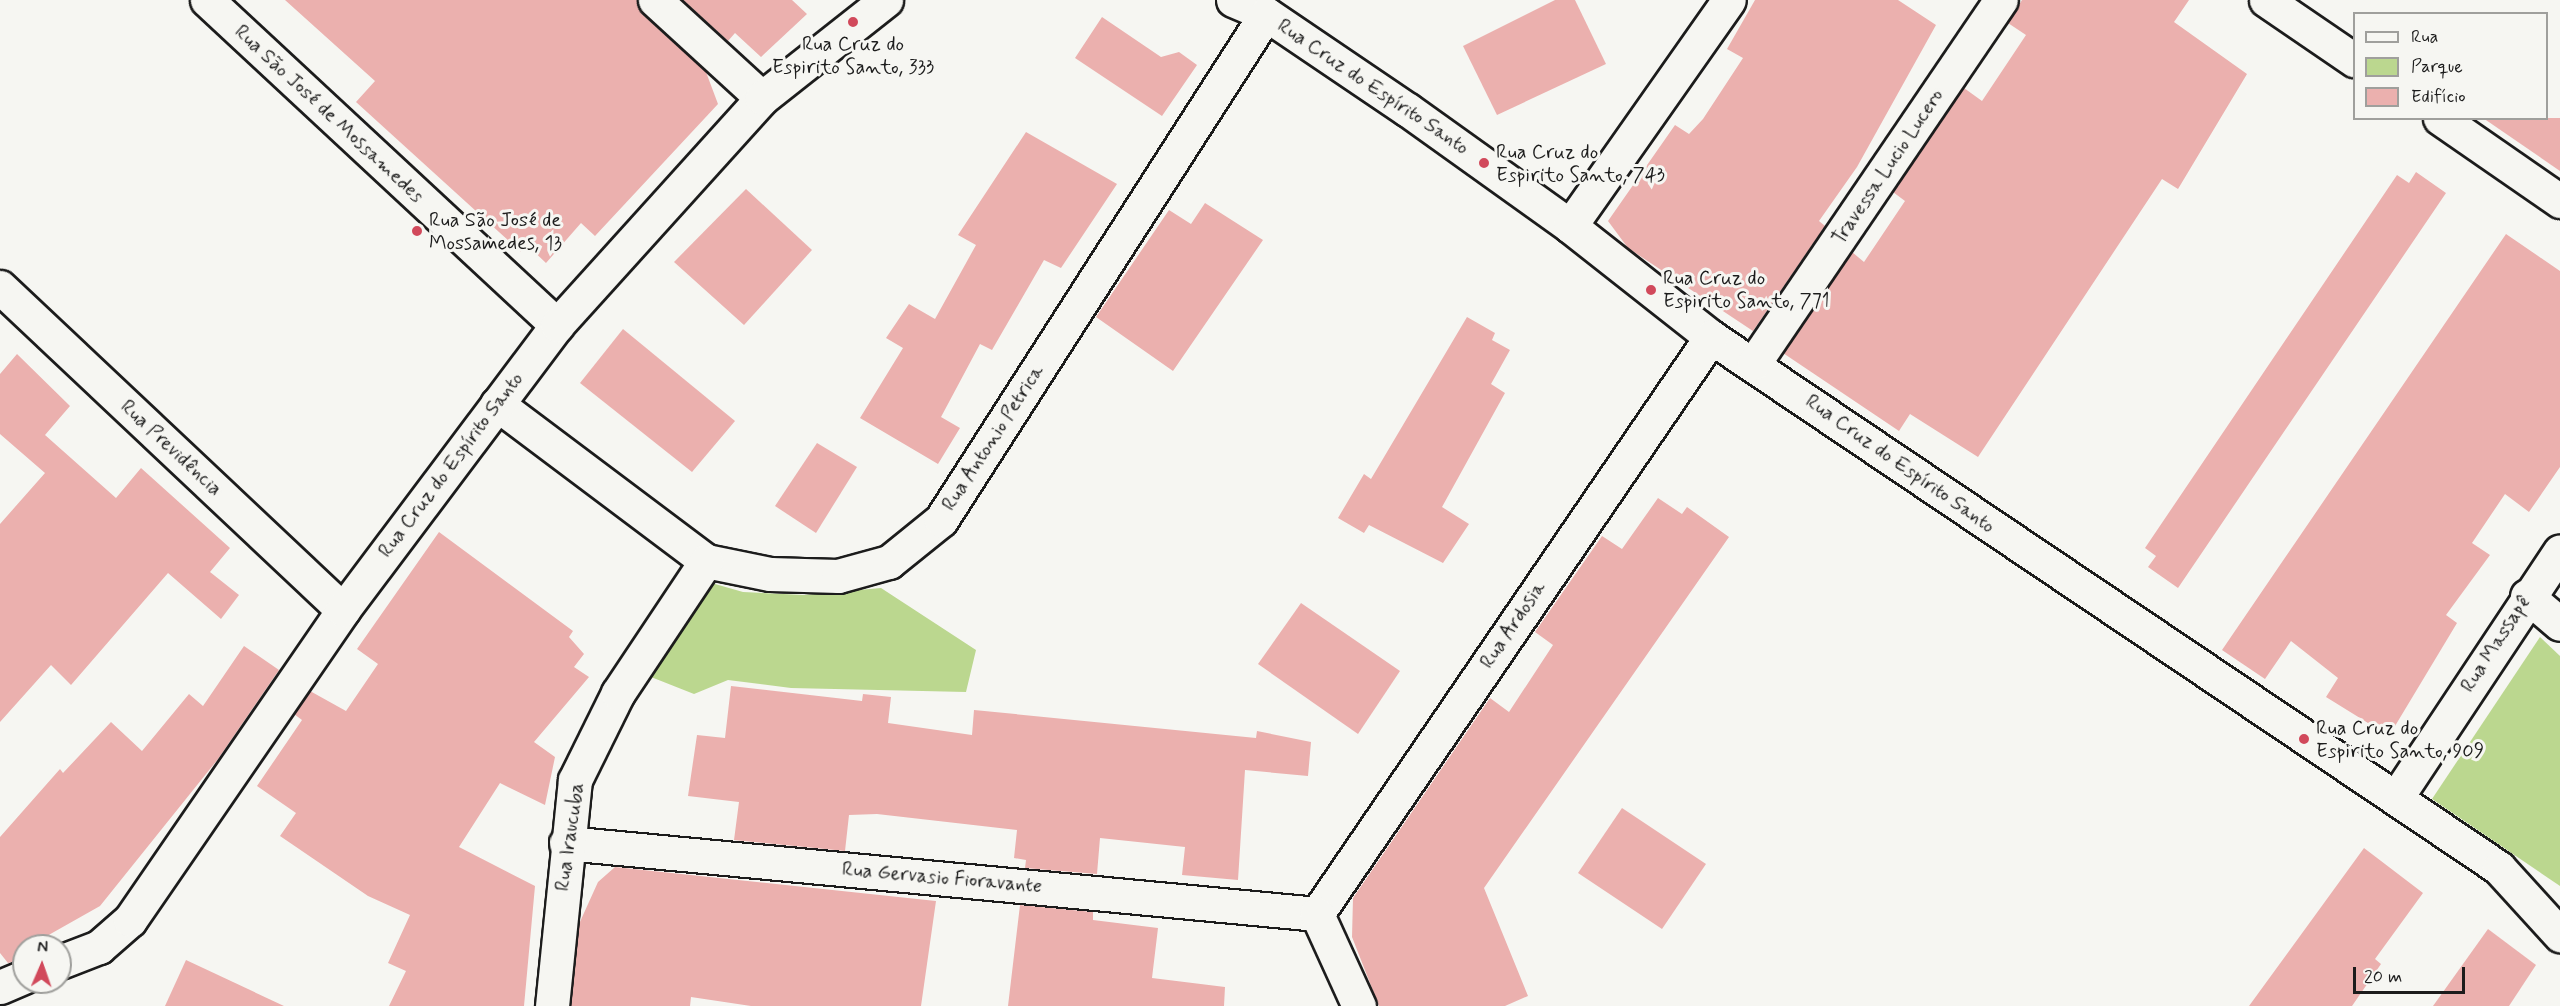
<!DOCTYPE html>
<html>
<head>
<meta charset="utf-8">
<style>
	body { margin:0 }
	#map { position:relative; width:2560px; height:1006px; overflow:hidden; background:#f6f6f2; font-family:Mynerve,sans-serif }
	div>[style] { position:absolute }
	.green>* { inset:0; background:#bbd78f }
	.building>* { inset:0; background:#ebb0ae }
	.roads { filter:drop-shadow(2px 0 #1c1c1c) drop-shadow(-2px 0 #1c1c1c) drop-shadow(0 2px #1c1c1c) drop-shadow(0 -2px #1c1c1c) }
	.minor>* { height:33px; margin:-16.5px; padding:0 16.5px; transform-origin:16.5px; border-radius:16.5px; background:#f6f6f2 }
	.dots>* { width:16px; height:16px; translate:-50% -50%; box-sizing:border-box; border:3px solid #f6f6f2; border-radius:50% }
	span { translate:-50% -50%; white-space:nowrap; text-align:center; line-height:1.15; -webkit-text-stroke:6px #f6f6f2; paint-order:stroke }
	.poi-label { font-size:20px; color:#1c1c1c }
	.left { translate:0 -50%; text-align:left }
	.street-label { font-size:20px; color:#1c1c1c }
	.legend { position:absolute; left:2353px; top:12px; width:195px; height:108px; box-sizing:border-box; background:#f6f6f2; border:2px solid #9f9f9c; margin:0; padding:8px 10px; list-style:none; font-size:18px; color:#1c1c1c }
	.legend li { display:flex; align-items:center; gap:12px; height:30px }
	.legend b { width:30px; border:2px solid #9f9f9c }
	.north { position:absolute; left:12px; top:934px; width:60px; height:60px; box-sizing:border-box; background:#f6f6f2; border:2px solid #9f9f9c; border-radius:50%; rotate:2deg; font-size:16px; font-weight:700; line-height:24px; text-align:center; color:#1c1c1c }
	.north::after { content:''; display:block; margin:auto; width:21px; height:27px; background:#d1495b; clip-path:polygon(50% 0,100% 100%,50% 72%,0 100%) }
	.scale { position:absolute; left:2353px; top:967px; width:112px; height:27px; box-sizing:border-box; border:3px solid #1c1c1c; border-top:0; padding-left:8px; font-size:18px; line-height:21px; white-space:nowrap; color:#1c1c1c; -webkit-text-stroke:4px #f6f6f2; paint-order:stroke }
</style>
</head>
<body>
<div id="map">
	<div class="green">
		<i style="clip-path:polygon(708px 582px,743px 592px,804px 595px,881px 588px,976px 650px,966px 692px,791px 688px,728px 680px,694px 694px,651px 677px)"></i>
		<i style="clip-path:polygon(2540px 637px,2560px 656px,2560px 886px,2432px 799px)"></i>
	</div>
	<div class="building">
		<i style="clip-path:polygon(285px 0,637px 0,642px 14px,706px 72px,718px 104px,595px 236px,581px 223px,546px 263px,527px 245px,521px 252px,356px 102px,375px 81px)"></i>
		<i style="clip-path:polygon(683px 0,792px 0,807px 14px,761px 57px,735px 33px,728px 41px)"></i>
		<i style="clip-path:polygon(1555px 0,1575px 0,1606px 64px,1497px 115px,1463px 46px)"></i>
		<i style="clip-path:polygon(1755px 0,1898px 0,1936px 25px,1857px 167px,1819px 221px,1825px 226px,1753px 331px,1628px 248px,1608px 221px,1675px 125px,1689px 134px,1703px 119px,1743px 58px,1727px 49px)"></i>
		<i style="clip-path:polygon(2022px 0,2189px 0,2174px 22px,2247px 74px,2178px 189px,2162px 179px,1978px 457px,1910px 414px,1899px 431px,1783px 353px,1852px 252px,1864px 262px,1905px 201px,1893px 192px,1964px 88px,1982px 101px,2026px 35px,2008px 23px)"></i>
		<i style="clip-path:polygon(1102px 17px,1161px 57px,1179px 52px,1197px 65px,1162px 116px,1075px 58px)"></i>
		<i style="clip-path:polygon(2483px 118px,2560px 118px,2560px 171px)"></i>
		<i style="clip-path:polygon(1026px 132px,1117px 184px,1061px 268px,1044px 260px,992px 350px,980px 344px,941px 417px,960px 428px,938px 464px,860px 418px,903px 348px,886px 338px,909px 304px,935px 319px,976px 245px,958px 235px)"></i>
		<i style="clip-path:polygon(2416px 172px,2446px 193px,2178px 588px,2148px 567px,2156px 556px,2145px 548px,2397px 175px,2409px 183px)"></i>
		<i style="clip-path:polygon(746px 189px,812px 250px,744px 325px,674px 262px)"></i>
		<i style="clip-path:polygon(1205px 203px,1263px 240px,1173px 371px,1096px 317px,1169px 210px,1191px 224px)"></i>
		<i style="clip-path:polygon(2506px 234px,2560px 271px,2560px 467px,2529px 512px,2505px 494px,2472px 543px,2490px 555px,2446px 615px,2457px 623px,2389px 736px,2326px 697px,2338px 678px,2291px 641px,2265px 679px,2222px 650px)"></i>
		<i style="clip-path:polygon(1467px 317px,1495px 333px,1492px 340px,1510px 350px,1491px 384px,1505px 393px,1442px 507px,1469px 524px,1443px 563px,1369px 525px,1364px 533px,1338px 518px,1364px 474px,1371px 479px)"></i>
		<i style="clip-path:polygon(623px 329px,735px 421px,692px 472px,580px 383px)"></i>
		<i style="clip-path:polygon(17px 354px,70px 406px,45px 435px,116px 498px,141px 468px,230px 548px,210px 572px,239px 595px,221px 619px,168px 573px,71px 685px,51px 665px,0 722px,0 524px,45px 473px,0 434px,0 374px)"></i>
		<i style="clip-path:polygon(817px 443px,857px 467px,816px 533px,775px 506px)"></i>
		<i style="clip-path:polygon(1658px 498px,1682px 514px,1687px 507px,1729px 537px,1484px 888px,1528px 996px,1505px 1006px,1379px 1006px,1352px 937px,1353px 898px,1490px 698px,1509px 712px,1553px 645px,1535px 632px,1602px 536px,1622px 549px)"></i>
		<i style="clip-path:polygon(439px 532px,573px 631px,569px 637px,584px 654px,574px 667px,589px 677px,534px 742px,555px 757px,545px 805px,500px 783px,459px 847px,535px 886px,524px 1006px,389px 1006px,406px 971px,388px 963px,410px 915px,368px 896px,280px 836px,296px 813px,257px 786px,302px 720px,294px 714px,310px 691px,346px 711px,378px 664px,357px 649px)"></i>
		<i style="clip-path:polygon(1301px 603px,1400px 671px,1358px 734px,1258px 664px)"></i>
		<i style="clip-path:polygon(244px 646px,279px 670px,218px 759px,100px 906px,38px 941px,40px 946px,24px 946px,24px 959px,8px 963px,0 953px,0 837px,60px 769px,63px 773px,111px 722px,142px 751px,189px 694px,203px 706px)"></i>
		<i style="clip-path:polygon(731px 686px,862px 701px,863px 694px,891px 697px,888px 723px,972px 735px,974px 710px,1256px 738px,1257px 731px,1311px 742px,1308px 776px,1245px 770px,1238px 880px,1182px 875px,1185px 847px,1100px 838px,1097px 874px,1025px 868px,1026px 860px,1014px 858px,1017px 830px,877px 814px,849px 815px,845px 851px,734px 840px,739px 802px,688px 796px,697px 735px,725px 738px)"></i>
		<i style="clip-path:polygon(1622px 808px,1706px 864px,1662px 929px,1578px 873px)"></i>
		<i style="clip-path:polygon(2364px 848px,2423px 893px,2375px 959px,2381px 964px,2352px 1006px,2249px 1006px)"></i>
		<i style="clip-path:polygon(615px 867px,936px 901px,921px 1006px,751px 1006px,691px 997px,690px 1006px,571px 1006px,579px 924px,598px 882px)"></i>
		<i style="clip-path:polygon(1020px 905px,1093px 912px,1093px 920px,1158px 928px,1152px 978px,1225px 987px,1224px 1006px,1008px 1006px)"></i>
		<i style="clip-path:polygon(2488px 929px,2536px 965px,2509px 1006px,2433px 1006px)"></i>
		<i style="clip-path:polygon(186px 960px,284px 1006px,165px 1006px)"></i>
	</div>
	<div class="roads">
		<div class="minor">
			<i style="left:207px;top:0;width:478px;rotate:42.9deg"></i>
			<i style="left:655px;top:0;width:145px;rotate:42.5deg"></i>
			<i style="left:1233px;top:0;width:36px;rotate:23deg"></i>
			<i style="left:1266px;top:14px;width:171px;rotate:34.1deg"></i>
			<i style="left:1408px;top:110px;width:199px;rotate:35.6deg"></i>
			<i style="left:1570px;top:226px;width:179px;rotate:38.2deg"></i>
			<i style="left:1711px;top:337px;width:950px;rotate:33.97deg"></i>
			<i style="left:2499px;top:868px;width:91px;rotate:47.7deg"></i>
			<i style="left:2266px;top:0;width:107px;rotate:34.3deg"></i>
			<i style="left:2440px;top:118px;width:146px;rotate:34.7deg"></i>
			<i style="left:1570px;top:226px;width:276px;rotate:-54.9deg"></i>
			<i style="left:0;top:287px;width:471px;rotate:43.3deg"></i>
			<i style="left:1754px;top:363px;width:439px;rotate:-55.8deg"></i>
			<i style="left:497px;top:404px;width:261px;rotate:36.9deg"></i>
			<i style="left:706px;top:561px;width:65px;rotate:11.5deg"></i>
			<i style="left:770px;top:574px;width:68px;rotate:1.7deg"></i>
			<i style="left:838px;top:576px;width:53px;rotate:-15.4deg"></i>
			<i style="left:889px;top:562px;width:67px;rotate:-38.9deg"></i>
			<i style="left:941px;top:520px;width:601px;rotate:-57.29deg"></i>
			<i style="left:2527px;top:596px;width:43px;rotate:40.3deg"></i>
			<i style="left:2396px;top:798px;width:296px;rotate:-56.4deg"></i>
			<i style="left:566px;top:843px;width:754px;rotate:5.4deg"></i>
			<i style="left:1317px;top:914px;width:699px;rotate:-55.67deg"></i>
			<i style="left:1317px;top:914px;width:101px;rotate:65.5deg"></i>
			<i style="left:60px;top:962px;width:42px;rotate:-21deg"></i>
			<i style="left:99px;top:947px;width:41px;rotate:-41.1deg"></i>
			<i style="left:130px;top:920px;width:376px;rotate:-55.5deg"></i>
			<i style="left:343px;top:610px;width:356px;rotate:-53.1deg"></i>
			<i style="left:557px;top:325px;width:306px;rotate:-47.9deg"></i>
			<i style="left:762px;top:98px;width:158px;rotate:-38.3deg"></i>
			<i style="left:0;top:987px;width:26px;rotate:-23deg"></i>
			<i style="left:552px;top:1006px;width:227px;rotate:-84.2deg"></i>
			<i style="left:575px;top:780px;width:97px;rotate:-63.7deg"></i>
			<i style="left:618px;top:693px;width:159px;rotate:-56.3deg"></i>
		</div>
	</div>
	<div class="dots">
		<i style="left:853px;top:22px;background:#d1495b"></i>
		<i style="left:1484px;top:163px;background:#d1495b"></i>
		<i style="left:417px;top:231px;background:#d1495b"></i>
		<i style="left:1651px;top:290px;background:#d1495b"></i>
		<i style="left:2304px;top:739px;background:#d1495b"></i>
	</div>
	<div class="poi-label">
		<span style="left:853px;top:56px">Rua Cruz do<br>Espirito Santo, 333</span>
		<span class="left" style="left:1496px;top:164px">Rua Cruz do<br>Espirito Santo, 743</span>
		<span class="left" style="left:429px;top:232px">Rua São José de<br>Mossamedes, 13</span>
		<span class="left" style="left:1663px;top:290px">Rua Cruz do<br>Espirito Santo, 771</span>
		<span class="left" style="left:2316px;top:740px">Rua Cruz do<br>Espirito Santo, 909</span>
	</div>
	<div class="street-label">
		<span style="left:1373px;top:87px;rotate:34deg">Rua Cruz do Espírito Santo</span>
		<span style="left:329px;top:114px;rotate:43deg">Rua São José de Mossamedes</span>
		<span style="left:1888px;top:167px;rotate:-56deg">Travessa Lucio Lucero</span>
		<span style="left:993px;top:438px;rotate:-57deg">Rua Antonio Petrica</span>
		<span style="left:171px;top:448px;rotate:43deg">Rua Previdência</span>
		<span style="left:1900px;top:464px;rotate:35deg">Rua Cruz do Espírito Santo</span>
		<span style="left:451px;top:465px;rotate:-53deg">Rua Cruz do Espírito Santo</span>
		<span style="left:1513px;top:625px;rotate:-56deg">Rua Ardosia</span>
		<span style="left:2496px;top:644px;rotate:-57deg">Rua Massapê</span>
		<span style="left:570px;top:837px;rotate:-82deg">Rua Iraucuba</span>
		<span style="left:942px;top:878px;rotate:5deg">Rua Gervasio Fioravante</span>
	</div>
	<ul class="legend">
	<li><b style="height:8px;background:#f6f6f2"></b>Rua</li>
	<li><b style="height:16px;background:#bbd78f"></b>Parque</li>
	<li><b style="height:16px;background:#ebb0ae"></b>Edifício</li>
	</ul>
	<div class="north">N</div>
	<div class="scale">20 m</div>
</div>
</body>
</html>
